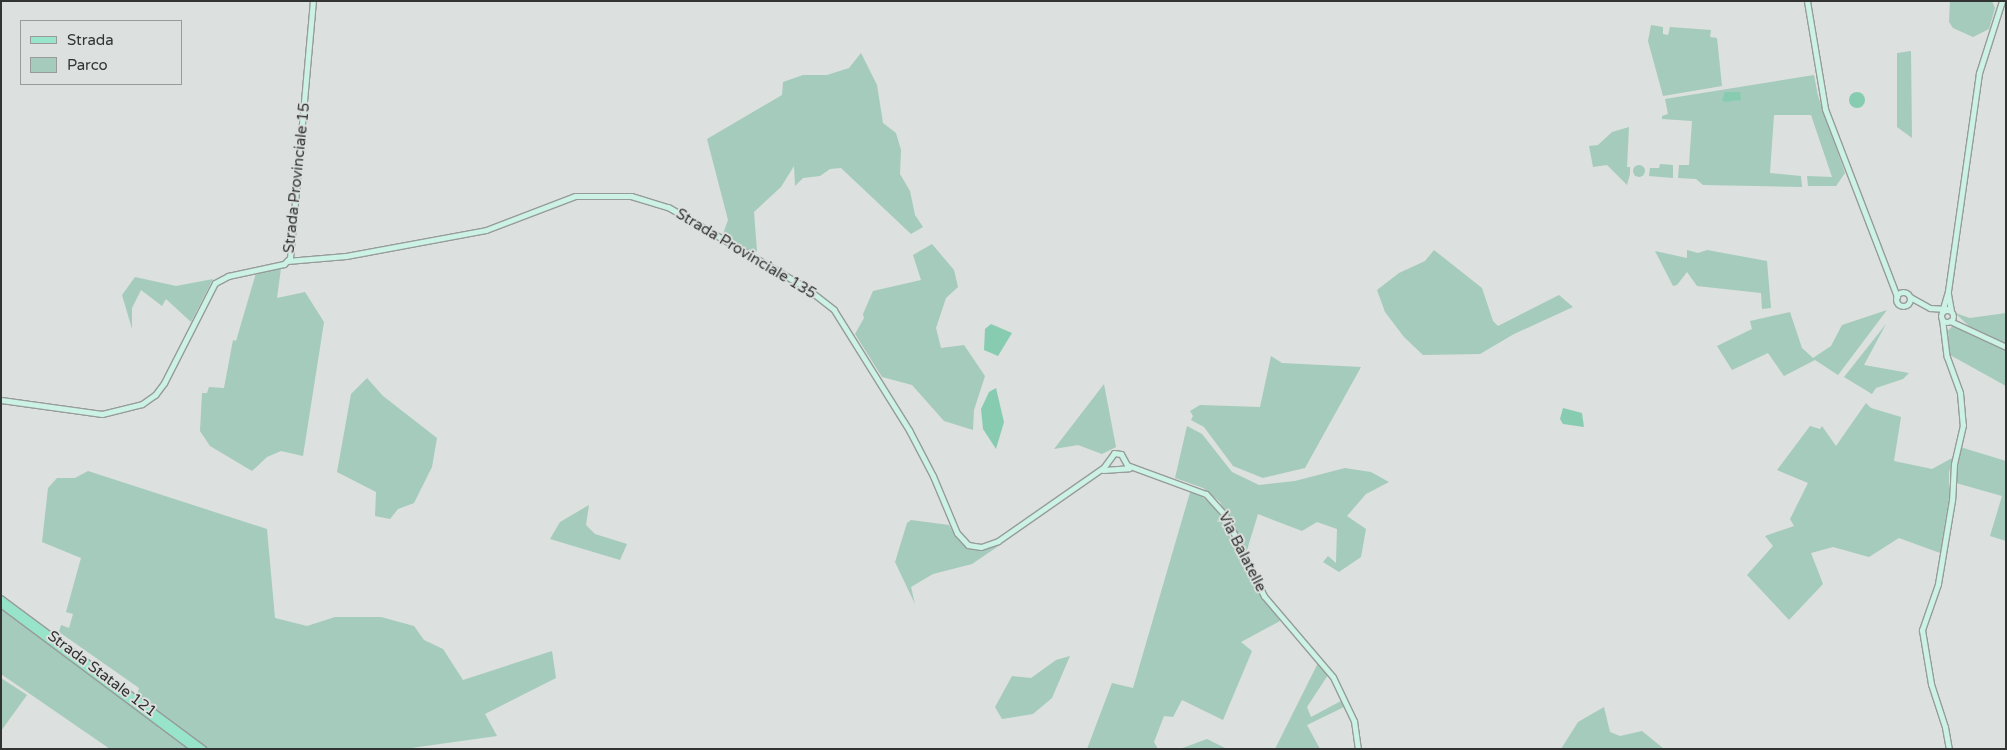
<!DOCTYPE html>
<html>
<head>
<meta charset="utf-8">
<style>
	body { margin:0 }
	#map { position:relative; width:2007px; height:750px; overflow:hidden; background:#dce0de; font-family:"Varela Round",sans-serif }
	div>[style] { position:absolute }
	.green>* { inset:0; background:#a4cbbb }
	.round { border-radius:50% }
	.water>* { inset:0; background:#87ccb0 }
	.roads { filter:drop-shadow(1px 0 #979b99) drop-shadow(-1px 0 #979b99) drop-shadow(0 1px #979b99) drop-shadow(0 -1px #979b99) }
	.secondary>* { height:5px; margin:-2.5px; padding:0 2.5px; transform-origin:2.5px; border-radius:2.5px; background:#cbf2e5 }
	.secondary>.ring { margin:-2.5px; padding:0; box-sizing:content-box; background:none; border:5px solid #cbf2e5; border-radius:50% }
	.primary>* { height:5.5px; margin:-2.75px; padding:0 2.75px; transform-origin:2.75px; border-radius:2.75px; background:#97e4ca }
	span { translate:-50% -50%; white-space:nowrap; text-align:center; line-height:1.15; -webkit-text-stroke:4px #dce0de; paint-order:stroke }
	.street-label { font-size:15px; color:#323333 }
	.frame { position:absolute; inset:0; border:2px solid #323333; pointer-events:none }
	.legend { position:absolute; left:20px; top:20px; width:162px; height:65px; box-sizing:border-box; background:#dce0de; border:1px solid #989b9a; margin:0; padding:6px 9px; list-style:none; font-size:15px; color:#323333 }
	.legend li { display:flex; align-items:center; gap:10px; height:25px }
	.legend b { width:25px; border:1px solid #989b9a }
</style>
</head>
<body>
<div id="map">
	<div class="green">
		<i style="clip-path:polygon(1950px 1px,1992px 1px,1995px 8px,1989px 29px,1973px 37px,1953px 28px,1949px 22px)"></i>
		<i style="clip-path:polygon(1651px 25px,1663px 27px,1663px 34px,1668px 35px,1670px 27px,1711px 30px,1710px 37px,1717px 38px,1722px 86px,1663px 96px,1648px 41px)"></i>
		<i style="clip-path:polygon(1911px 51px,1912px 138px,1897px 127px,1897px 53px)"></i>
		<i style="clip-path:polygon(861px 53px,877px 85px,883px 123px,896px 133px,901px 150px,900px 174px,910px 191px,915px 215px,923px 227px,911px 234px,841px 168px,830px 169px,820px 176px,803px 178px,795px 186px,794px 166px,781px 187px,754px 212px,757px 251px,753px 253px,723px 234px,728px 220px,707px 139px,782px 95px,783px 82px,803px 75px,827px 75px,849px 68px)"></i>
		<i style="clip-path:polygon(1814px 75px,1818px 96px,1845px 173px,1836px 186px,1808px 186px,1807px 176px,1832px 177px,1811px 115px,1774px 115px,1770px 173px,1801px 176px,1802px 187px,1703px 185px,1696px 179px,1678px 178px,1679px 165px,1689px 165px,1692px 121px,1662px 119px,1662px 116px,1668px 114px,1665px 99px)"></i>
		<i style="clip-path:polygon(1629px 127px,1627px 167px,1630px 167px,1630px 174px,1627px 185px,1607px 165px,1593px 167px,1589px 146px,1598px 145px,1612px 132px)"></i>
		<i style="clip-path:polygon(1660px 164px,1673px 165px,1673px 178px,1649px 176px,1650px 168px,1659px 168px)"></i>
		<i class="round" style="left:1633px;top:165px;width:12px;height:12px"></i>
		<i style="clip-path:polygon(932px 244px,954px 270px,958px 287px,946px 298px,936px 328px,941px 348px,964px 345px,985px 376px,974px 410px,973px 430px,944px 421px,912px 385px,882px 377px,855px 334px,864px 318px,863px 314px,873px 291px,921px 280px,913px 255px)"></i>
		<i style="clip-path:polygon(1434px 250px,1482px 288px,1493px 321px,1498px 326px,1559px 295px,1573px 307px,1514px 334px,1480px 354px,1423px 355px,1404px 337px,1385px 312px,1377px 290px,1399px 273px,1425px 261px)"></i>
		<i style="clip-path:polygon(1687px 250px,1698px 253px,1707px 250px,1767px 261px,1771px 308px,1762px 309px,1761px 293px,1697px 286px,1687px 272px,1677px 285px,1673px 286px,1655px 251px,1687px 258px)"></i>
		<i style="clip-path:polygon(281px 268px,277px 298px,305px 292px,324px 322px,303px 456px,281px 451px,267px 457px,252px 471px,210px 446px,200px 431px,202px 393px,207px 393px,209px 387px,224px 388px,233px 340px,236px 341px,256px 273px)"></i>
		<i style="clip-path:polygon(135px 277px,176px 286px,213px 279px,191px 322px,166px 299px,162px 306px,141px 290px,132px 308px,132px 329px,122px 295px)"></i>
		<i style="clip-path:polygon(1887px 310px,1838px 375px,1815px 360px,1784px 376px,1768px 353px,1732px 370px,1717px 346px,1752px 329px,1750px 321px,1790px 312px,1802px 348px,1813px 358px,1831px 346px,1842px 325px)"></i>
		<i style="clip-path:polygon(1955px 313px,1970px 318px,2006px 313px,2006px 344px,1970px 327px)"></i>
		<i style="clip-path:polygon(1886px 324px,1864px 365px,1909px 373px,1903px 379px,1876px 388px,1872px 394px,1844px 377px)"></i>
		<i style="clip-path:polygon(1953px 325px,2006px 349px,2006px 386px,1950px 355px,1948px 331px)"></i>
		<i style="clip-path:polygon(1271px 356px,1282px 363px,1361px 367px,1305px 468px,1263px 478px,1233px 466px,1204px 427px,1191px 420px,1193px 416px,1190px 411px,1200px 405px,1260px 407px)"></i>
		<i style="clip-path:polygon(367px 378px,383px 396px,437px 438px,432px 467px,414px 503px,398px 509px,390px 519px,375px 516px,376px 492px,337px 472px,351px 394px)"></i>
		<i style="clip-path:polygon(1104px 384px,1116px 447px,1102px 454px,1078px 445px,1054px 449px)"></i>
		<i style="clip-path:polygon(1866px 403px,1871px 408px,1901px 417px,1894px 461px,1932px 469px,1954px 457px,1949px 472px,1949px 498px,1940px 553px,1899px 538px,1869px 557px,1833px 547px,1811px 553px,1823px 584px,1789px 620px,1747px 575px,1773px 546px,1765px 536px,1794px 526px,1790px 519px,1808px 483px,1777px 470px,1810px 426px,1820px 429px,1822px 426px,1836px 446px)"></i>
		<i style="clip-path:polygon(1187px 426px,1202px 434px,1232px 472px,1259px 485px,1295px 481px,1345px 468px,1371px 472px,1389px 482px,1366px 494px,1347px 516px,1366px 529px,1361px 557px,1339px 572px,1323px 562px,1328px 556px,1336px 563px,1337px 529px,1317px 522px,1302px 531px,1258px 514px,1247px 550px,1244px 550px,1220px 502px,1203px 488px,1175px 478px)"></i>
		<i style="clip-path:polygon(1960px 447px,2006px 461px,2006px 541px,1990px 536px,2002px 496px,1956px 483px)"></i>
		<i style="clip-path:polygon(88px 471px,267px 529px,275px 618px,307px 626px,335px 617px,381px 617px,414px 626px,424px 640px,443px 649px,463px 680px,552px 651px,556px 678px,485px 714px,497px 736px,404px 749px,207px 749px,137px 696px,139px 688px,59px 632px,61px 625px,69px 628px,73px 614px,66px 612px,81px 558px,42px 542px,48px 488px,57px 478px,75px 478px)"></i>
		<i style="clip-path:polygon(1191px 489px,1215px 506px,1247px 572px,1280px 621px,1241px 642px,1252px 651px,1223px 720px,1182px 700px,1173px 717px,1164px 716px,1154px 742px,1158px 749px,1087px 749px,1112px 683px,1133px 688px)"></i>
		<i style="clip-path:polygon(589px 505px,586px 525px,595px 534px,627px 544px,620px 560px,550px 539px,560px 522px)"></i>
		<i style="clip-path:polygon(911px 520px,949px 525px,957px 539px,975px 550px,1000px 545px,972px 564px,933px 574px,911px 587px,915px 604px,895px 562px,907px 523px)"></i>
		<i style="clip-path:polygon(1px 607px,191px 749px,110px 749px,1px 674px)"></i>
		<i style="clip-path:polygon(1070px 656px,1052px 698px,1033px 714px,1002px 719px,995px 707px,1012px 676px,1031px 678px,1056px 660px)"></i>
		<i style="clip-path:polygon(1318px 663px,1328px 675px,1307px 707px,1311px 717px,1341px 701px,1344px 707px,1307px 725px,1320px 749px,1275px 749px)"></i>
		<i style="clip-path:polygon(1px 678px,27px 695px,1px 731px)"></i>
		<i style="clip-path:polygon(1604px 707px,1610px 732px,1620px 736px,1642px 731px,1664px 749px,1561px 749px,1578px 722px)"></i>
		<i style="clip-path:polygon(1207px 739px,1227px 749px,1180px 749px)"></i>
	</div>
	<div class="water">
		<i style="clip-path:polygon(1725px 92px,1740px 92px,1741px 100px,1725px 102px,1722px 100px)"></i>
		<i class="round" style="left:1849px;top:92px;width:16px;height:16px"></i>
		<i style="clip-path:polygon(991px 324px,1012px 333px,998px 356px,984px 350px,985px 329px)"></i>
		<i style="clip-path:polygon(996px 388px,1004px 422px,996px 449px,983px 429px,981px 409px,989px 392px)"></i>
		<i style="clip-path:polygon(1563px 408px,1582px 413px,1584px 427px,1563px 424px,1560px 419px)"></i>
	</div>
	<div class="roads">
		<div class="secondary">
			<i style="left:1807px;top:1px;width:109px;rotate:80.5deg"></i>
			<i style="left:1825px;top:109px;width:201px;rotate:69deg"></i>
			<i style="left:287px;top:261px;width:59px;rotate:-4.8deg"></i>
			<i style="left:346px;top:256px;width:142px;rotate:-10.5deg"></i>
			<i style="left:486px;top:230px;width:95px;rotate:-20.9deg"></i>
			<i style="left:575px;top:196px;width:56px"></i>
			<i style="left:631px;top:196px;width:39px;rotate:17deg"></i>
			<i style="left:668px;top:207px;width:159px;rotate:30.3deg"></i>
			<i style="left:805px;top:287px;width:37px;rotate:38deg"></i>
			<i style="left:834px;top:310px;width:142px;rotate:58deg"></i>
			<i style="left:909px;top:430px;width:52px;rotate:62.4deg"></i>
			<i style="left:933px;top:476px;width:62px;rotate:67.2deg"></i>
			<i style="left:957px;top:533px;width:16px;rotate:47deg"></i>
			<i style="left:968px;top:545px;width:13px;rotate:9deg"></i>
			<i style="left:981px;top:547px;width:18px;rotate:-19deg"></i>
			<i style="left:998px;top:541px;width:129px;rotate:-34.9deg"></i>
			<i style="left:1104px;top:467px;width:17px;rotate:-54deg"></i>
			<i style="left:1114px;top:453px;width:7px;rotate:8deg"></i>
			<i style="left:1121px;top:454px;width:13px;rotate:61deg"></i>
			<i style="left:1127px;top:465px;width:84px;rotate:20.2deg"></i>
			<i style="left:1206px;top:494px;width:28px;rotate:48deg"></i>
			<i style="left:1225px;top:515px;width:90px;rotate:64.3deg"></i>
			<i style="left:1264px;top:596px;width:106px;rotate:49.6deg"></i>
			<i style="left:1333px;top:677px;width:49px;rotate:64.5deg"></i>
			<i style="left:1354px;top:721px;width:28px;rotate:82deg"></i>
			<i class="ring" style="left:1896px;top:292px;width:9px;height:9px"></i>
			<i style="left:1948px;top:294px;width:17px;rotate:80deg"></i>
			<i style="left:1910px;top:297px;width:23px;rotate:29deg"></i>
			<i style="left:1930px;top:308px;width:17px;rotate:3deg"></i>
			<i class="ring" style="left:1941px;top:310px;width:7px;height:7px"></i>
			<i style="left:1942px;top:312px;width:22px;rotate:-74deg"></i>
			<i style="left:1948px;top:291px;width:220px;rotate:-81.9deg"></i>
			<i style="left:1979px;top:73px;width:76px;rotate:-72.3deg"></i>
			<i style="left:1942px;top:319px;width:38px;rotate:83deg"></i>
			<i style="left:1947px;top:357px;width:38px;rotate:70deg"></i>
			<i style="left:1960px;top:393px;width:32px;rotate:85deg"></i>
			<i style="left:1963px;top:425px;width:40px;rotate:103deg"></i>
			<i style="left:1954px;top:464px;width:36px;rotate:93deg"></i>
			<i style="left:1952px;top:500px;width:85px;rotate:99.5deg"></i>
			<i style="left:1938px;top:584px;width:49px;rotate:109.2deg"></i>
			<i style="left:1922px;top:630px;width:55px;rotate:80.5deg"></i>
			<i style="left:1931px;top:684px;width:45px;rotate:72deg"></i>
			<i style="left:1945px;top:727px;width:22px;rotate:80deg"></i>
			<i style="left:1950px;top:321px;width:62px;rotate:24.9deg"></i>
			<i style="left:1px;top:400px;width:102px;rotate:7.9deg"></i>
			<i style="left:102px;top:414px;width:41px;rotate:-14deg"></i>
			<i style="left:142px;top:404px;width:16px;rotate:-35deg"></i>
			<i style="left:155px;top:395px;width:15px;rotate:-53deg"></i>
			<i style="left:164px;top:383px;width:112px;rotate:-63deg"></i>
			<i style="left:215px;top:283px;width:15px;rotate:-28deg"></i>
			<i style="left:228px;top:276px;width:57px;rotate:-12.1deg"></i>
			<i style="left:284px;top:264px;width:8px;rotate:-45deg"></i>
			<i style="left:290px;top:258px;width:258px;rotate:-84.9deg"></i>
			<i style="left:1103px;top:470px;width:26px;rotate:-4deg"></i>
		</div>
		<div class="primary">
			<i style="left:1px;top:599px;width:252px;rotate:36.6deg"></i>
			<i style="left:1px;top:604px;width:242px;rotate:36.8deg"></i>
		</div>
	</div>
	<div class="street-label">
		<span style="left:297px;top:178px;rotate:-84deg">Strada Provinciale 15</span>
		<span style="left:746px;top:254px;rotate:31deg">Strada Provinciale 135</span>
		<span style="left:1242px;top:552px;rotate:63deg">Via Balatelle</span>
		<span style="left:102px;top:674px;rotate:37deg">Strada Statale 121</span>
	</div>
	<div class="frame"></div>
	<ul class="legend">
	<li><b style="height:6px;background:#97e4ca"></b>Strada</li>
	<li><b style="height:14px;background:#a4cbbb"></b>Parco</li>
	</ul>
</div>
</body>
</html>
